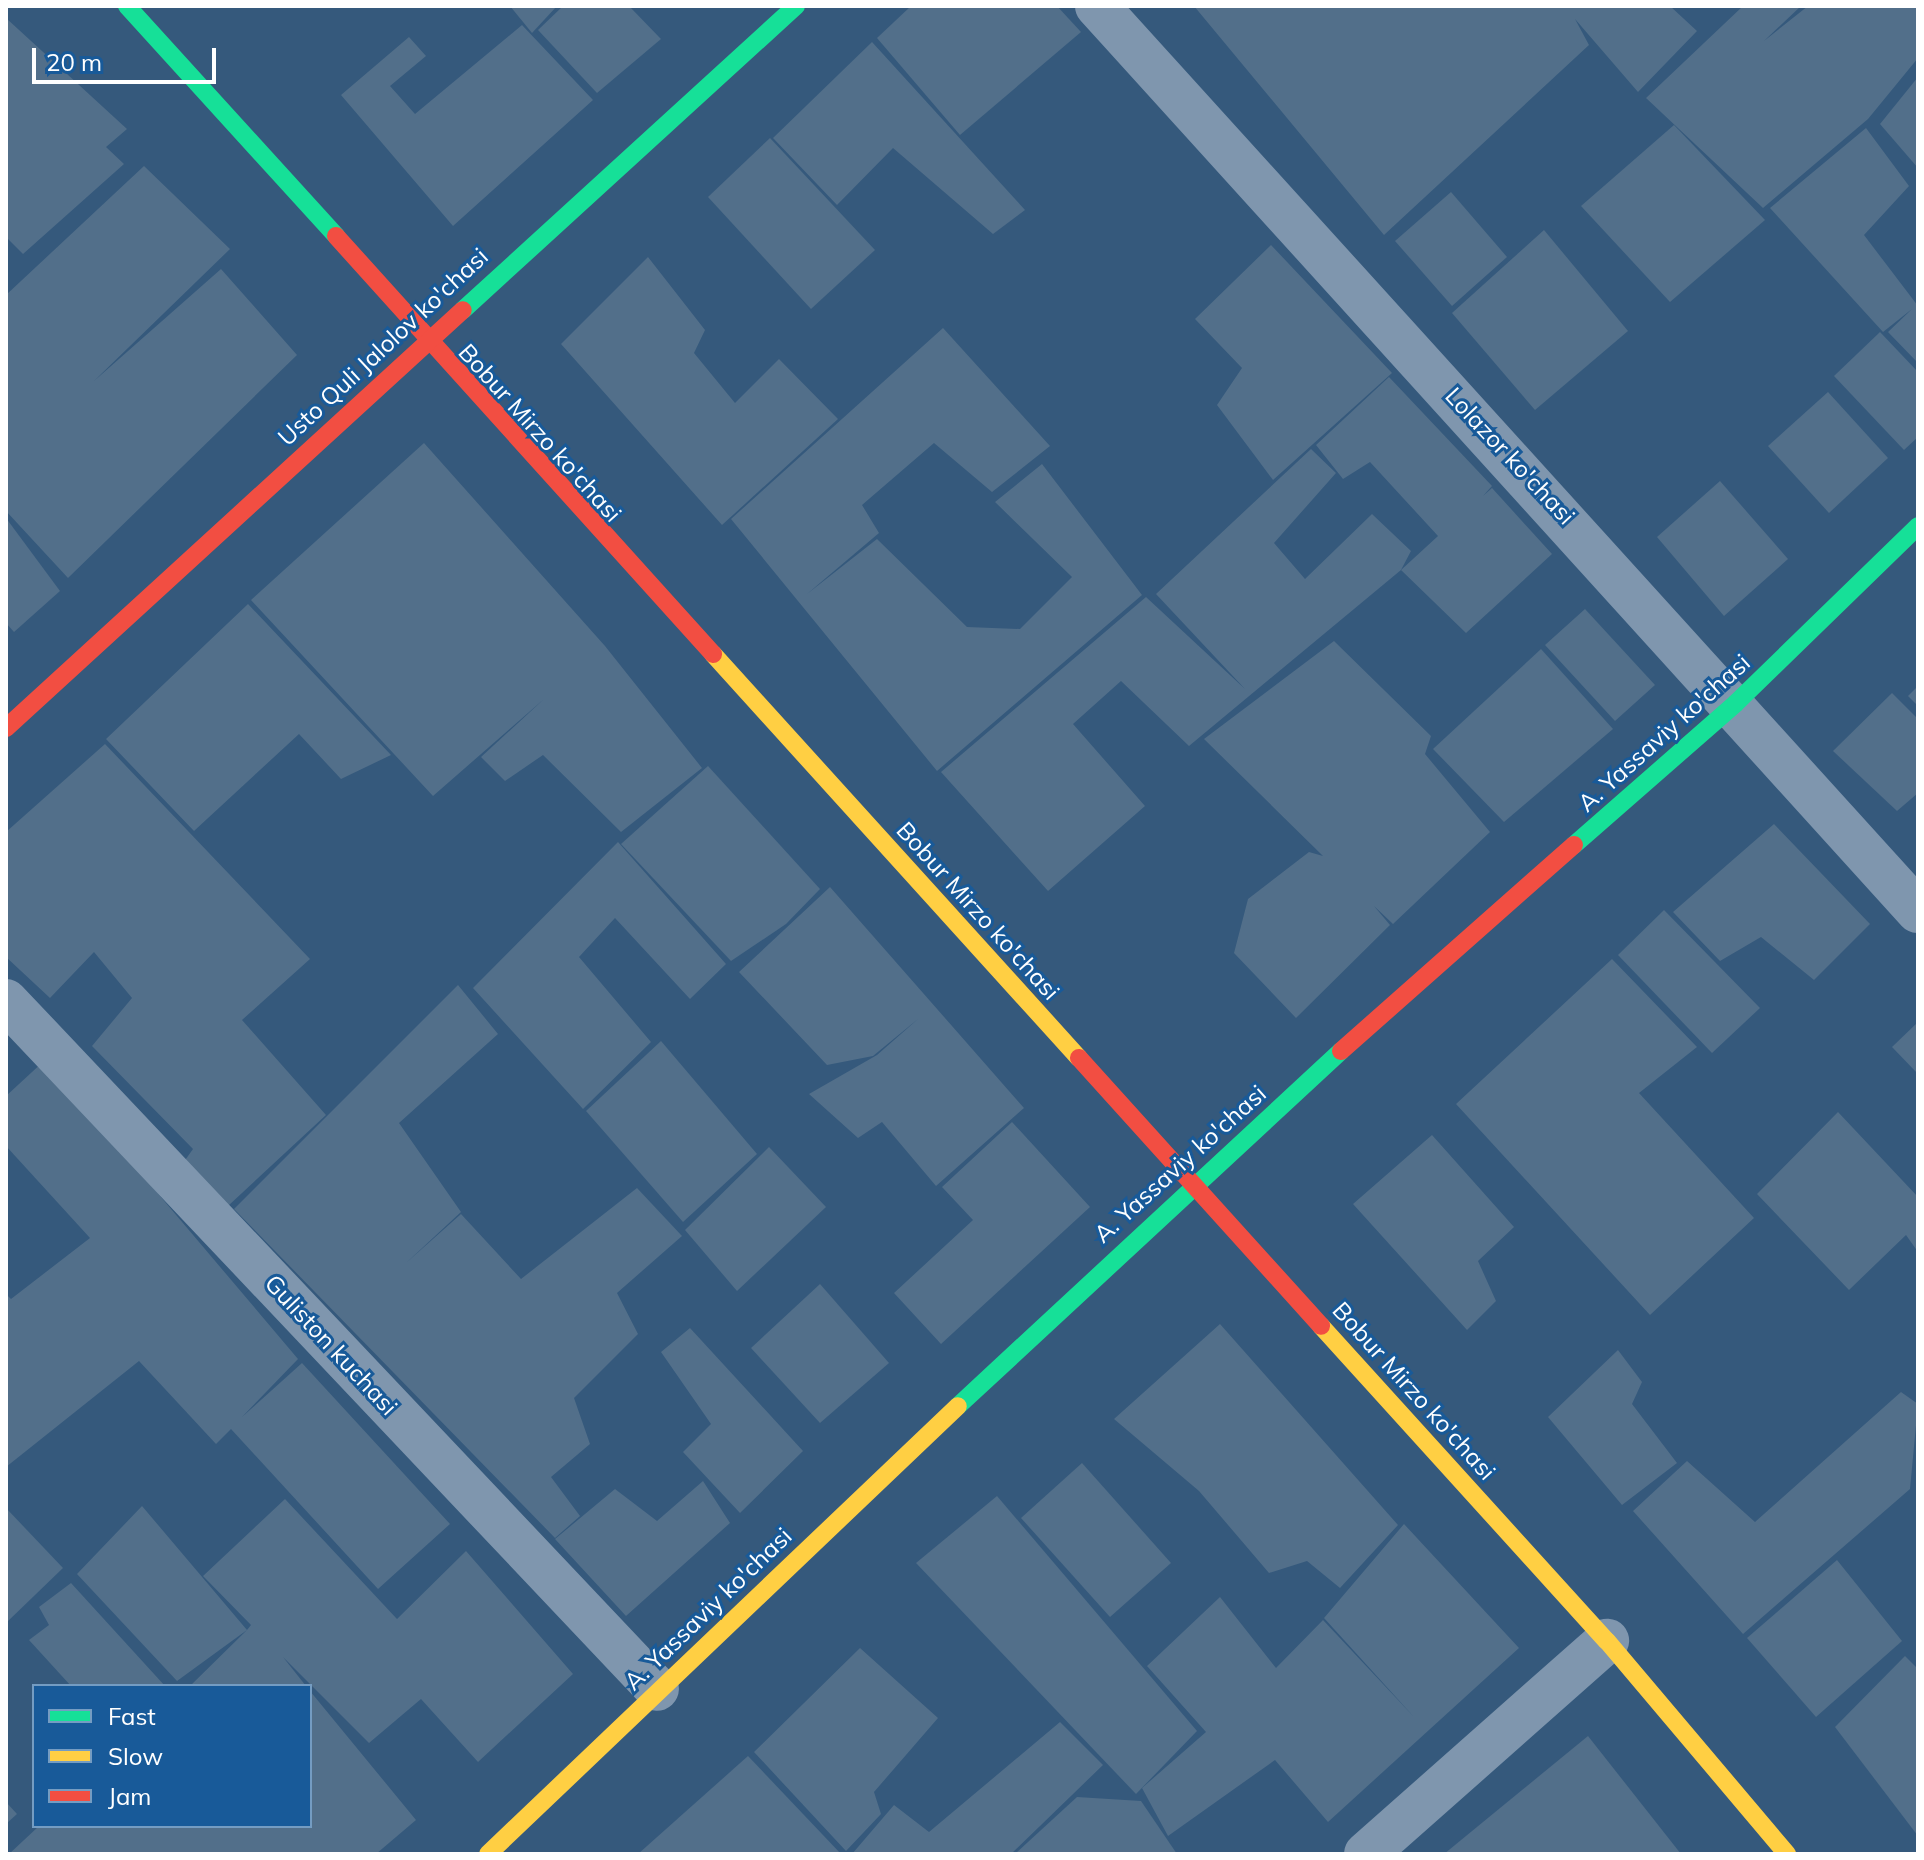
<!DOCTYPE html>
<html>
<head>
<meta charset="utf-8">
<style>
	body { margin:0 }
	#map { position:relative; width:1924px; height:1860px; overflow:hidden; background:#35597c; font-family:Mulish,sans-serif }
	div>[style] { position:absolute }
	.building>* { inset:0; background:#526f8a }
	.street>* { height:44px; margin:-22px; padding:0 22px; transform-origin:22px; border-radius:22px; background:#7f96ae }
	.fast>* { height:18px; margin:-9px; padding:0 9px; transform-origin:9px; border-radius:9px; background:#16e098 }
	.slow>* { height:18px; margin:-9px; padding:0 9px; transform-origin:9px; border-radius:9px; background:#ffcf43 }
	.jam>* { height:18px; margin:-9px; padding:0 9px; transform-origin:9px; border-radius:9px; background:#f24e42 }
	span { translate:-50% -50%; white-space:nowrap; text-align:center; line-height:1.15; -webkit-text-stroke:6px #185a99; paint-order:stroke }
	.street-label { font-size:24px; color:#fff }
	.frame { position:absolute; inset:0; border:8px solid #fff; pointer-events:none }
	.legend { position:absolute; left:32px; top:1684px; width:280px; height:144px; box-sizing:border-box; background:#185a99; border:2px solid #749cc2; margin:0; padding:10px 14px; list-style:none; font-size:24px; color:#fff }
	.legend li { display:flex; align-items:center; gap:16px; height:40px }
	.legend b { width:40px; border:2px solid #749cc2 }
	.scale { position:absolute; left:32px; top:48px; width:184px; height:36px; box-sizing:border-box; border:4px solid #fff; border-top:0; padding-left:10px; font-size:24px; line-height:28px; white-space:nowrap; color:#fff; -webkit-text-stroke:6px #185a99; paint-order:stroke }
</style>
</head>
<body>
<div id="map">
	<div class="building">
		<i style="clip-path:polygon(510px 6px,557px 6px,532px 33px)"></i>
		<i style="clip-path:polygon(563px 6px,629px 6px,661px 39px,597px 93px,538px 30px)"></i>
		<i style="clip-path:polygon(911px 6px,1057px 6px,1081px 32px,960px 135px,877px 38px)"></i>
		<i style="clip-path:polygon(1194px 6px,1670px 6px,1697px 31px,1638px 92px,1575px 19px,1589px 45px,1384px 235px)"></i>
		<i style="clip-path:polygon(1743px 6px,1801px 6px,1764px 41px,1808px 6px,1918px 6px,1918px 58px,1868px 119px,1763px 208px,1646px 98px)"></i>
		<i style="clip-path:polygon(6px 18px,127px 129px,106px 147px,124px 164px,23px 254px,6px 237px)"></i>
		<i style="clip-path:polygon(522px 25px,593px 100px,453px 226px,341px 95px,409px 37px,426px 56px,390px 86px,415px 114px)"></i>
		<i style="clip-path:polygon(872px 42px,1025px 210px,993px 234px,893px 148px,837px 205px,773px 138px)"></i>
		<i style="clip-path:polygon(1918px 77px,1918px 168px,1880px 124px)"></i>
		<i style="clip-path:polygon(1674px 125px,1765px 220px,1670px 302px,1581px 206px)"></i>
		<i style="clip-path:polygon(1866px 128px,1909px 186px,1864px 235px,1918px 306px,1918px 363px,1888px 332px,1912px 309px,1883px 332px,1770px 208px)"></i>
		<i style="clip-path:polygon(770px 138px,875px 250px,811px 309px,708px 197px)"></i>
		<i style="clip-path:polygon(144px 166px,230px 249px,94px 381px,221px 269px,297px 355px,68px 578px,6px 511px,6px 295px)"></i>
		<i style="clip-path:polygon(1451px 192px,1507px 257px,1452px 306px,1395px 241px)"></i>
		<i style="clip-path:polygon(1544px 230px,1628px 331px,1535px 410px,1452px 313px)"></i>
		<i style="clip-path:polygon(1271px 245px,1392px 373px,1273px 480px,1217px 405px,1242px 368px,1195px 319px)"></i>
		<i style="clip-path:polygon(648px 257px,705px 330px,694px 353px,735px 403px,779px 359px,838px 419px,722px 525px,561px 344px)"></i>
		<i style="clip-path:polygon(943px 328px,1050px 446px,992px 492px,934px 443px,862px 505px,879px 533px,807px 594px,877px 539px,967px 627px,1020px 629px,1072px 577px,995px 502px,1042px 464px,1142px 595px,937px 771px,731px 519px)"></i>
		<i style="clip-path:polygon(1880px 332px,1918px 372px,1918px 437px,1904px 450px,1834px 376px)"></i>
		<i style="clip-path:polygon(1389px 377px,1492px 486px,1483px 496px,1492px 488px,1552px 554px,1466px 633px,1401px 570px,1438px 536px,1370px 462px,1343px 479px,1316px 445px)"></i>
		<i style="clip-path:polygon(1828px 392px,1888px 458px,1829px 513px,1768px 446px)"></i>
		<i style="clip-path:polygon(424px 443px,605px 646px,702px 768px,621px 832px,543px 755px,505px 781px,481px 757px,544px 699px,433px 796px,251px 600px)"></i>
		<i style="clip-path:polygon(1311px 449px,1336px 473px,1274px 543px,1305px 579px,1372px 514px,1411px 551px,1401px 570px,1189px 746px,1121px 681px,1073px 724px,1145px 806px,1048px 891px,941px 772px,1146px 597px,1245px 689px,1156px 594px)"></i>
		<i style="clip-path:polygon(1720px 481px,1788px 559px,1724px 616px,1657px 537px)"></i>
		<i style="clip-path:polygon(6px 518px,60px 591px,14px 632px,6px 623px)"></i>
		<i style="clip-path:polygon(248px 604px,391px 755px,341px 779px,299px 734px,194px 831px,106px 739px)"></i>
		<i style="clip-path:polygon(1585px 609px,1655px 685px,1615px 721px,1545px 645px)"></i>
		<i style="clip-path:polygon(1334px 641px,1431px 736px,1425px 754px,1490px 832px,1393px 924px,1374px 906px,1390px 925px,1296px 1018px,1234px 953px,1248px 899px,1309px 852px,1323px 856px,1204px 739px)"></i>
		<i style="clip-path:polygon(1541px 649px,1613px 729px,1504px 822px,1433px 749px)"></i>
		<i style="clip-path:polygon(1918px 686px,1918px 706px,1908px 696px)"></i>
		<i style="clip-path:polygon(1892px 693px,1918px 719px,1918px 793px,1897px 811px,1833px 751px)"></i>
		<i style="clip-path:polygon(105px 744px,310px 959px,242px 1020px,326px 1115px,228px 1206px,183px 1163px,193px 1149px,92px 1046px,132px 998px,94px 952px,50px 998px,6px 957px,6px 832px)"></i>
		<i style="clip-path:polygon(708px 766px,820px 889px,786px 924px,731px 961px,621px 844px)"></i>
		<i style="clip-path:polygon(1774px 824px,1870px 924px,1814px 980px,1761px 937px,1720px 961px,1673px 912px)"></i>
		<i style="clip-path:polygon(618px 842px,726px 964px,690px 999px,615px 918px,579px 957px,651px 1042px,583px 1109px,473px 988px)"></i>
		<i style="clip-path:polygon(830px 887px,1024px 1108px,936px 1186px,882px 1122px,858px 1138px,809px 1094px,877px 1055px,918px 1019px,873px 1056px,827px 1065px,739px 972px)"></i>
		<i style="clip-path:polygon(1664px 910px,1760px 1008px,1712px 1053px,1618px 955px)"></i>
		<i style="clip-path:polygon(1612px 959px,1697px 1047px,1639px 1093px,1754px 1218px,1650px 1315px,1456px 1104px)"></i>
		<i style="clip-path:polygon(458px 985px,498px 1034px,399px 1123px,461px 1212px,406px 1263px,461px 1214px,521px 1279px,637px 1188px,682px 1236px,617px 1293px,638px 1334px,574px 1398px,590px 1444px,551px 1477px,580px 1516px,555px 1538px,234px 1209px)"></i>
		<i style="clip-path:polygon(1918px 1022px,1918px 1074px,1892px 1047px)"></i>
		<i style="clip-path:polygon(661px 1041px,757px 1154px,683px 1222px,586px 1111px)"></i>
		<i style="clip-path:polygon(45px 1060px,298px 1359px,242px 1417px,302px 1363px,450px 1524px,378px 1589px,231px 1429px,216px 1444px,139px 1361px,6px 1467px,6px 1294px,11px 1299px,90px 1238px,6px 1146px,6px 1096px)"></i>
		<i style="clip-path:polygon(1838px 1112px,1918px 1197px,1918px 1252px,1906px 1235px,1849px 1290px,1757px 1194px)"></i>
		<i style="clip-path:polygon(1012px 1122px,1090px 1207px,941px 1344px,894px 1293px,973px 1220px,942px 1187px)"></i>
		<i style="clip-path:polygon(1432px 1135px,1514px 1227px,1478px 1261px,1496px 1301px,1467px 1330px,1353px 1204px)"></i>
		<i style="clip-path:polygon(769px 1147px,826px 1207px,737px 1291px,685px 1230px)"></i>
		<i style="clip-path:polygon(820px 1284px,889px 1363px,820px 1423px,751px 1348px)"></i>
		<i style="clip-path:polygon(1220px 1324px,1398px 1525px,1340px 1588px,1307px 1561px,1269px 1573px,1199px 1491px,1114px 1419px)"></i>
		<i style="clip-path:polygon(690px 1328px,803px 1451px,740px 1513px,683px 1452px,711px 1424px,661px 1352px)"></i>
		<i style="clip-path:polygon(1618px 1350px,1642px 1382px,1632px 1404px,1677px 1463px,1622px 1505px,1548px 1417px)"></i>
		<i style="clip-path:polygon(1901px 1392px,1918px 1404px,1910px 1489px,1743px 1634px,1633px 1511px,1687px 1461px,1755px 1522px)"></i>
		<i style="clip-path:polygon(1082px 1463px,1171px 1563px,1110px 1617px,1021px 1518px)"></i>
		<i style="clip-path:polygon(703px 1481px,730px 1523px,626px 1616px,555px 1539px,615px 1489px,657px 1521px)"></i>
		<i style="clip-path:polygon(997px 1496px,1197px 1731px,1136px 1794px,916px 1563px)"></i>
		<i style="clip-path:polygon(285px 1499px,397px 1619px,466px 1551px,573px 1674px,478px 1762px,421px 1699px,369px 1743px,283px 1657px,306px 1686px,190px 1686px,247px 1630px,177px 1681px,77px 1574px,142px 1506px,247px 1630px,251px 1625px,203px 1576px)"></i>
		<i style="clip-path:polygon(6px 1508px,63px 1568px,6px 1623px)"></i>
		<i style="clip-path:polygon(1404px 1524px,1519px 1648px,1328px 1822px,1275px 1760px,1168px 1836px,1142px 1788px,1206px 1732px,1147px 1666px,1220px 1597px,1276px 1668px,1323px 1620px,1414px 1717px,1324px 1618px)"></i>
		<i style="clip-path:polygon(1837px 1560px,1902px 1641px,1816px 1717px,1747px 1638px)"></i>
		<i style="clip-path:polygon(71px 1583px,165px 1686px,71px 1686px,29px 1640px,49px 1625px,39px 1607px)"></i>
		<i style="clip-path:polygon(860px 1648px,938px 1718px,874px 1792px,881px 1814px,846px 1851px,754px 1752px)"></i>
		<i style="clip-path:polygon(1905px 1656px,1918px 1669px,1918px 1836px,1835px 1727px)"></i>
		<i style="clip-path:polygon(310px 1691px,416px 1820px,376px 1854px,9px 1854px,39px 1826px,310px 1826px)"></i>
		<i style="clip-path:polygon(1060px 1722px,1103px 1765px,1011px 1854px,852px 1854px,894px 1805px,929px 1832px)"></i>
		<i style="clip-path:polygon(1588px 1736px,1681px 1854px,1444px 1854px)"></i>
		<i style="clip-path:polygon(748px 1756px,841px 1854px,638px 1854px)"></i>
		<i style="clip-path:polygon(1077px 1797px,1141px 1801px,1177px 1854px,1015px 1854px)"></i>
		<i style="clip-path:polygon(6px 1802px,17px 1814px,6px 1824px)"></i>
	</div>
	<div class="street">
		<i style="left:1097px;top:6px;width:1222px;rotate:47.79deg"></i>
		<i style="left:6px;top:1001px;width:947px;rotate:46.58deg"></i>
		<i style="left:1366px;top:1854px;width:322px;rotate:-41.5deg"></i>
	</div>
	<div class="fast">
		<i style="left:127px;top:6px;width:311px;rotate:47.7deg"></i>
		<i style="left:463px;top:310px;width:451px;rotate:-42.4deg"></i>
		<i style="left:1574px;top:845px;width:215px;rotate:-41.2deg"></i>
		<i style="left:1736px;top:703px;width:254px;rotate:-44.2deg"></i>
		<i style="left:958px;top:1406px;width:522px;rotate:-42.83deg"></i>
	</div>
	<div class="slow">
		<i style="left:713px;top:654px;width:545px;rotate:47.83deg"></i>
		<i style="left:1321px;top:1326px;width:425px;rotate:47.8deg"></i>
		<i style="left:1607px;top:1641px;width:279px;rotate:49.8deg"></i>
		<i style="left:488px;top:1854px;width:649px;rotate:-43.63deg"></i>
	</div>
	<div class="jam">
		<i style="left:336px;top:236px;width:563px;rotate:47.95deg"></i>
		<i style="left:6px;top:728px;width:619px;rotate:-42.45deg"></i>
		<i style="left:1341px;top:1051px;width:311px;rotate:-41.5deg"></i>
		<i style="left:1079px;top:1058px;width:361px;rotate:47.9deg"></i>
	</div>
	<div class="street-label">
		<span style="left:383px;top:347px;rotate:-43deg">Usto Quli Jalolov ko'chasi</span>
		<span style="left:540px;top:433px;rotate:48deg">Bobur Mirzo ko'chasi</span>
		<span style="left:1510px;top:456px;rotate:47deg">Lolazor ko'chasi</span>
		<span style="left:1664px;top:733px;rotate:-42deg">A. Yassaviy ko'chasi</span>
		<span style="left:978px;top:911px;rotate:48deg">Bobur Mirzo ko'chasi</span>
		<span style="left:1180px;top:1164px;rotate:-42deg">A. Yassaviy ko'chasi</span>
		<span style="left:331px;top:1345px;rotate:47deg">Guliston kuchasi</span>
		<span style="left:1414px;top:1391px;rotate:48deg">Bobur Mirzo ko'chasi</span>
		<span style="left:708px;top:1609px;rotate:-44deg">A. Yassaviy ko'chasi</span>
	</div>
	<div class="frame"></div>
	<ul class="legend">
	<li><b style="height:10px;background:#16e098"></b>Fast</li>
	<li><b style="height:10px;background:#ffcf43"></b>Slow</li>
	<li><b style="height:10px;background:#f24e42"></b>Jam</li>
	</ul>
	<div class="scale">20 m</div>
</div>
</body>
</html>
